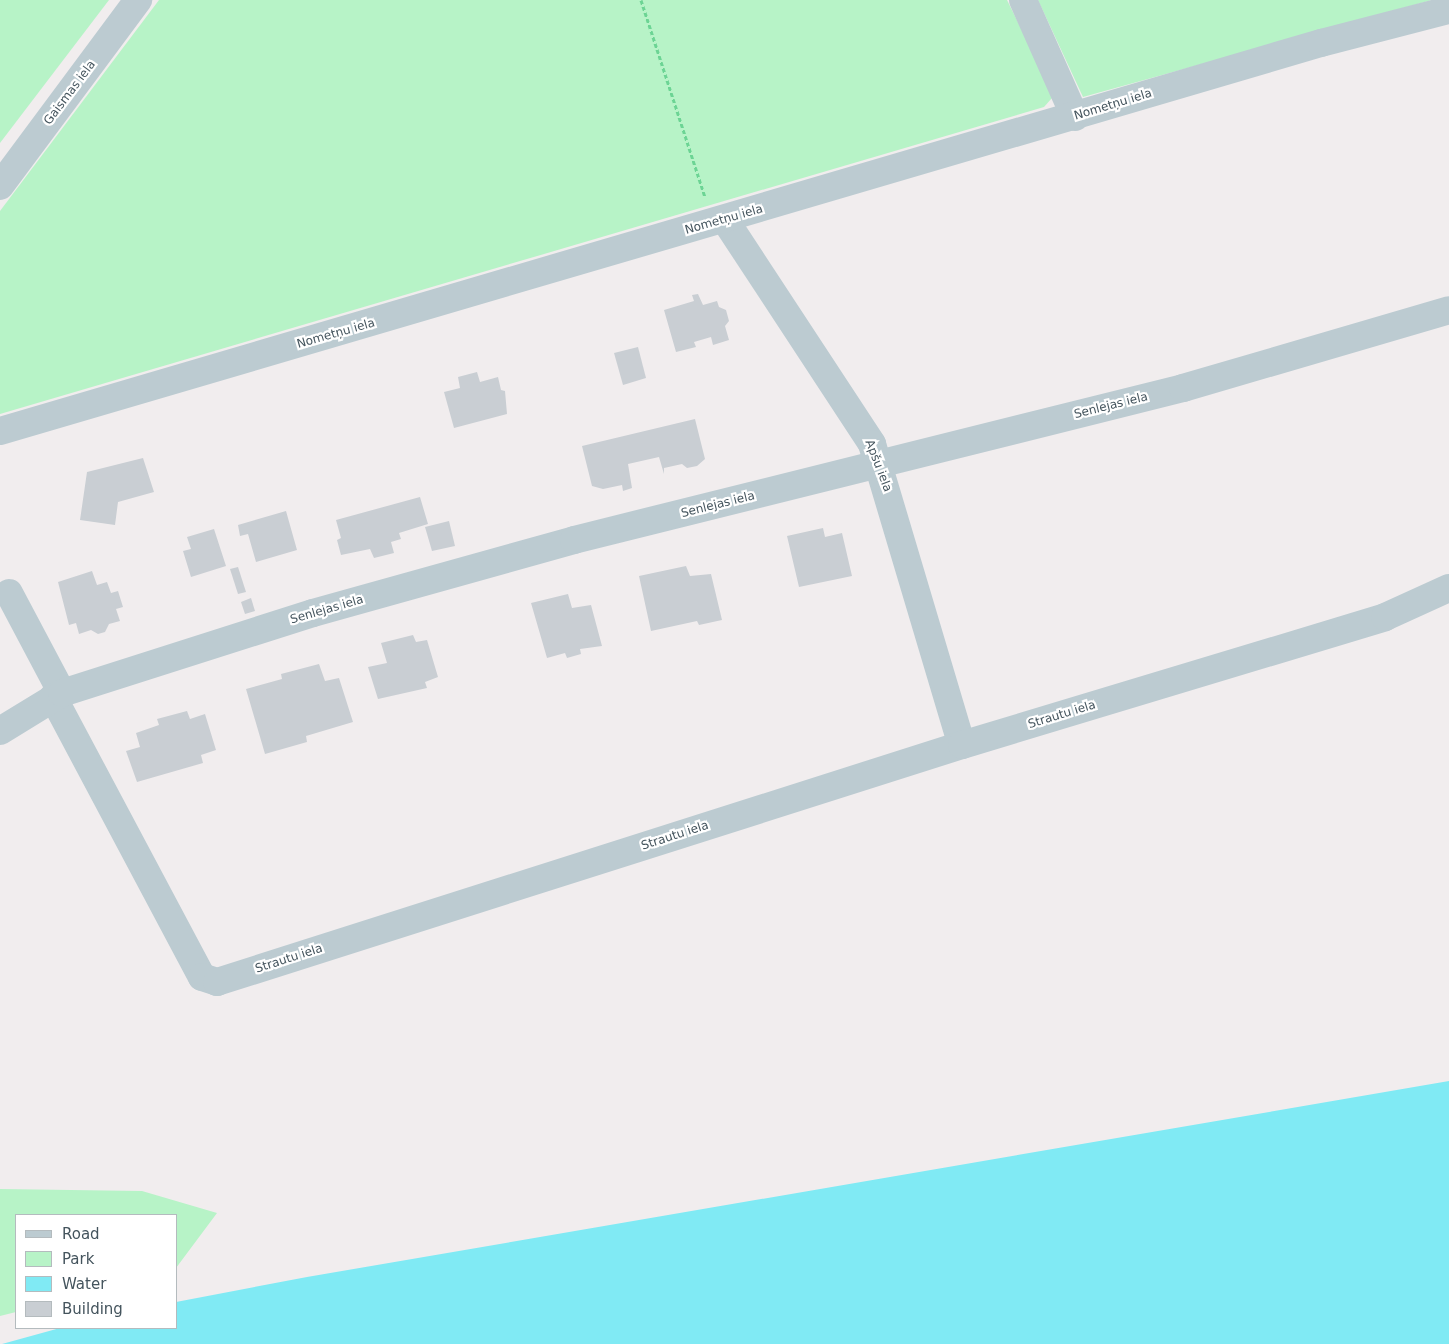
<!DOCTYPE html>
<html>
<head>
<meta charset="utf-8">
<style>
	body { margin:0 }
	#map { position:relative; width:1449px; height:1344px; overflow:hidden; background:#f1edee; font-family:"DejaVu Sans",sans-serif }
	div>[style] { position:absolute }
	.green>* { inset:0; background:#b7f3c7 }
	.water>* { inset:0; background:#80eaf4 }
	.building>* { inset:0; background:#c9ced3 }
	.path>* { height:3px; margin-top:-1.5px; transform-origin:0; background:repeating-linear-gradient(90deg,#6cd494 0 4px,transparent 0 6.5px) }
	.minor>* { height:28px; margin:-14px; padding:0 14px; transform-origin:14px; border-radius:14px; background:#bccbd1 }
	span { translate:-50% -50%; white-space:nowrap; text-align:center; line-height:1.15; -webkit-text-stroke:4.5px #fff; paint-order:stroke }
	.street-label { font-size:12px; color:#44545d }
	.legend { position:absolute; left:15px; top:1214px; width:162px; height:115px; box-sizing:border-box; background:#fff; border:1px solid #b4bbbe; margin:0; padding:6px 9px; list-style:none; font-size:15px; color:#44545d }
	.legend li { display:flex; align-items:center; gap:10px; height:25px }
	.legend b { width:25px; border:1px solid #b4bbbe }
</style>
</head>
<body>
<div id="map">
	<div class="green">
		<i style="clip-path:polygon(0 0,109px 0,0 143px)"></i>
		<i style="clip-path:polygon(159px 0,1007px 0,1049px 85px,1052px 98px,1044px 107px,0 414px,0 211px)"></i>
		<i style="clip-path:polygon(1038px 0,1432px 0,1083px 97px)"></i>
		<i style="clip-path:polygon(0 1189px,142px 1191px,217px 1213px,176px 1268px,176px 1215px,16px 1215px,16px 1312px,0 1316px)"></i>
	</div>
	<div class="water">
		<i style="clip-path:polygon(1449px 1081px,1449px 1344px,2px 1344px,60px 1328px,176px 1328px,176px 1302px,307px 1277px)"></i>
	</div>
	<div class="building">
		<i style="clip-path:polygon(698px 294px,703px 305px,717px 301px,719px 307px,726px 310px,729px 321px,725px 326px,729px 340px,713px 345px,711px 337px,694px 342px,696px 347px,676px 352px,664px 310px,694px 301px,692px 295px)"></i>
		<i style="clip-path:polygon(638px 347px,646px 378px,623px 385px,614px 353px)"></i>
		<i style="clip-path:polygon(477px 372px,480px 382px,498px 377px,501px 390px,505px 391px,507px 414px,454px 428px,444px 392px,460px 388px,458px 377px)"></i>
		<i style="clip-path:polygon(695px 419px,705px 459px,697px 466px,687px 468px,682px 464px,664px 468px,664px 474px,659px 457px,628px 464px,632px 488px,623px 491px,622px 485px,603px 489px,592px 486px,582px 446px)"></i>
		<i style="clip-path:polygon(143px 458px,154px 492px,118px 502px,115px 525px,80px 520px,87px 472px)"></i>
		<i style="clip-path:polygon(420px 497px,428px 524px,399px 533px,401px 539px,391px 542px,394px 553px,374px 558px,370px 549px,341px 555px,337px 540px,341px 538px,336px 520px)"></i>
		<i style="clip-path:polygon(286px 511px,297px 550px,256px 562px,248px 534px,240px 536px,238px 525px)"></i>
		<i style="clip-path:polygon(449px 521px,455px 546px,432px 551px,425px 527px)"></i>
		<i style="clip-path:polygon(823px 528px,825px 537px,842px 533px,852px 576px,799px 587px,787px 536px)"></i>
		<i style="clip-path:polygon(214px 529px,226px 566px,191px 577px,183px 551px,191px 549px,187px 537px)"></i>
		<i style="clip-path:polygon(686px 566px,690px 576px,711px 574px,722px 620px,699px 625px,697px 621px,651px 631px,639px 576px)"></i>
		<i style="clip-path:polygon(238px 567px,246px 592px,238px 594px,230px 569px)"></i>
		<i style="clip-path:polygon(92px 571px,97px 585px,107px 582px,111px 593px,118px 591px,123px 607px,116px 609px,120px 621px,109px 624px,105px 632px,98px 634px,91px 630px,79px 634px,76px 623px,69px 625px,58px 582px)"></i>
		<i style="clip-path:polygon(568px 594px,572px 608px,591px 605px,602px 646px,580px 649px,581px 654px,567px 658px,565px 653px,547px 658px,531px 603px)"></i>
		<i style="clip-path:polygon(251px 598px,255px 611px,245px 614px,241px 602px)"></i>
		<i style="clip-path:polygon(413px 635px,416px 642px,427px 640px,438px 677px,425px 682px,427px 688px,378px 699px,368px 667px,387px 663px,381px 643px)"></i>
		<i style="clip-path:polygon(319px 664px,325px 681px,339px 678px,353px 722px,306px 736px,307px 742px,265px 754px,246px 689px,282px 679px,281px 674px)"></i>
		<i style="clip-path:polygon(187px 711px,190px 719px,205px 714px,216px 750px,201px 755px,203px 763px,137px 782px,126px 751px,140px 747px,136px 733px,159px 725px,157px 719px)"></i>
	</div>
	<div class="path">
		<i style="left:641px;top:0;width:207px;rotate:72deg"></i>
	</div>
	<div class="minor">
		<i style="left:1023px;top:0;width:128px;rotate:66deg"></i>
		<i style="left:0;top:186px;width:232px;rotate:-53.4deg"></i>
		<i style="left:725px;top:220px;width:268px;rotate:56.7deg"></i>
		<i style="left:872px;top:444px;width:314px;rotate:73.4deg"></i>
		<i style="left:0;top:431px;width:1377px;rotate:-16.37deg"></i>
		<i style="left:1321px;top:43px;width:132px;rotate:-14.5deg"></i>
		<i style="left:9px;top:593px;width:113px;rotate:62.1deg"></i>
		<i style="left:53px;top:697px;width:317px;rotate:62deg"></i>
		<i style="left:202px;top:977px;width:16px;rotate:18deg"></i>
		<i style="left:217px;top:982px;width:782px;rotate:-17.65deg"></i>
		<i style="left:962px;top:745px;width:442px;rotate:-16.8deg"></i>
		<i style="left:1385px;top:617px;width:70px;rotate:-24.4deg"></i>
		<i style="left:0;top:731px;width:73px;rotate:-31.5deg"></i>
		<i style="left:62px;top:693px;width:263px;rotate:-17.7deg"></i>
		<i style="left:313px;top:613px;width:271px;rotate:-15.6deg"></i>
		<i style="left:574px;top:540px;width:628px;rotate:-14.01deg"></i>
		<i style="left:1183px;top:388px;width:277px;rotate:-16.3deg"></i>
	</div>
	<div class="street-label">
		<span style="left:70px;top:93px;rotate:-53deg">Gaismas iela</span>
		<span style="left:1113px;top:105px;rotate:-17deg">Nometņu iela</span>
		<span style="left:724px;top:220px;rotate:-16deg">Nometņu iela</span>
		<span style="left:336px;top:334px;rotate:-16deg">Nometņu iela</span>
		<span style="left:1111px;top:406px;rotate:-14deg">Senlejas iela</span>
		<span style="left:878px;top:466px;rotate:69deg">Apšu iela</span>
		<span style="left:718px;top:505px;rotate:-14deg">Senlejas iela</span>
		<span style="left:327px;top:610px;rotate:-16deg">Senlejas iela</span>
		<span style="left:1062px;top:715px;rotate:-17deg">Strautu iela</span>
		<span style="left:675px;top:836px;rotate:-18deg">Strautu iela</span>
		<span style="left:289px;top:959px;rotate:-18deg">Strautu iela</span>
	</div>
	<ul class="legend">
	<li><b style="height:6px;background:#bccbd1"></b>Road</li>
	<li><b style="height:14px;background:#b7f3c7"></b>Park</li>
	<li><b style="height:14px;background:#80eaf4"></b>Water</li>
	<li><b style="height:14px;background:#c9ced3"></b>Building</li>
	</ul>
</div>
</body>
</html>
